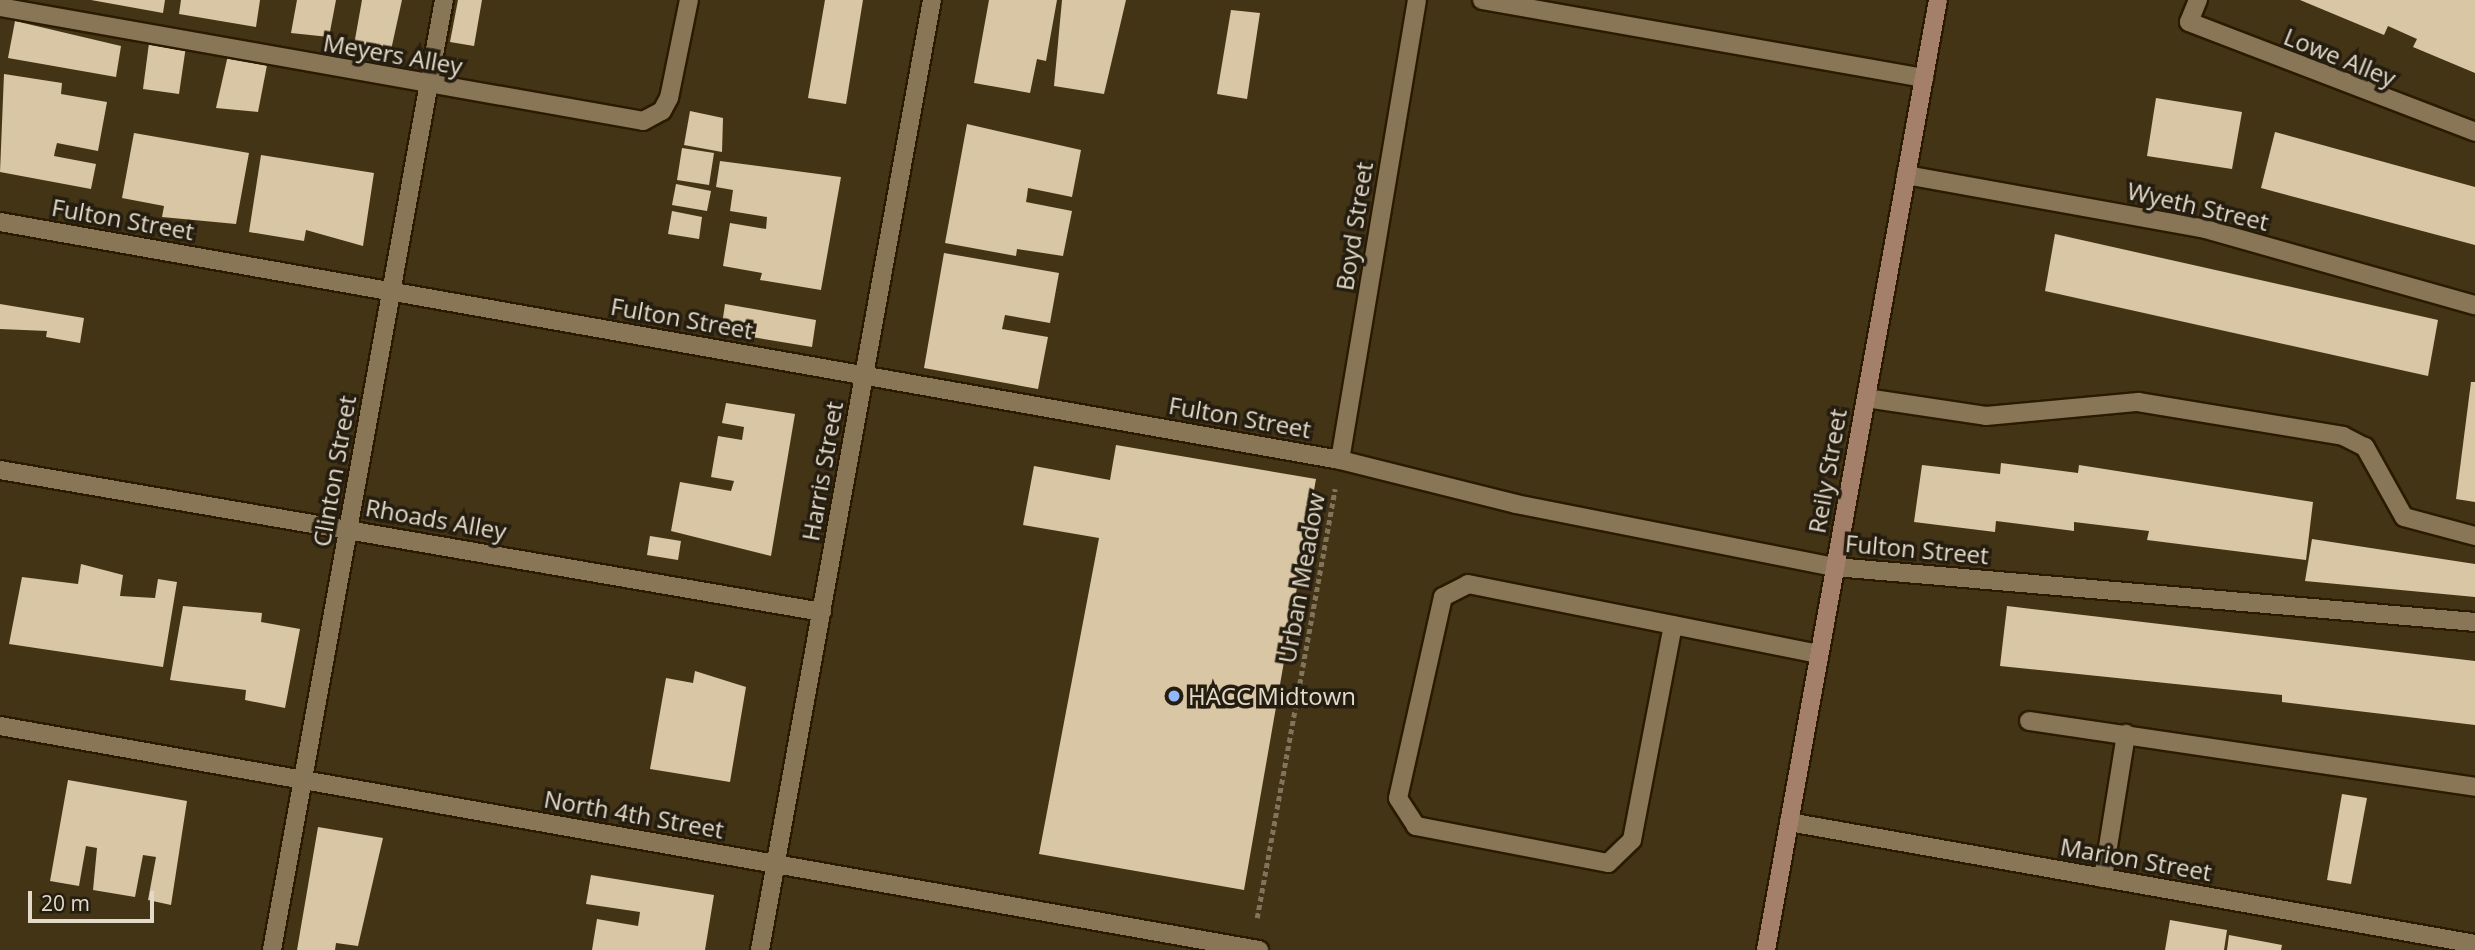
<!DOCTYPE html>
<html>
<head>
<meta charset="utf-8">
<style>
	body { margin:0 }
	#map { position:relative; width:2475px; height:950px; overflow:hidden; background:#443416; font-family:"Open Sans",sans-serif }
	div>[style] { position:absolute }
	.building>* { inset:0; background:#d9c6a4 }
	.path>* { height:4.5px; margin-top:-2.25px; transform-origin:0; background:repeating-linear-gradient(90deg,#81745b 0 5px,transparent 0 8.5px) }
	.roads { filter:drop-shadow(2px 0 #2a1b00) drop-shadow(-2px 0 #2a1b00) drop-shadow(0 2px #2a1b00) drop-shadow(0 -2px #2a1b00) }
	.lane>* { height:18px; margin:-9px; padding:0 9px; transform-origin:9px; border-radius:9px; background:#887657 }
	.street>* { height:18px; margin:-9px; padding:0 9px; transform-origin:9px; border-radius:9px; background:#887657 }
	.secondary>* { height:18px; margin:-9px; padding:0 9px; transform-origin:9px; border-radius:9px; background:#a4806a }
	.dots>* { width:19px; height:19px; translate:-50% -50%; box-sizing:border-box; border:4px solid #241d10; border-radius:50% }
	span { translate:-50% -50%; white-space:nowrap; text-align:center; line-height:1.15; -webkit-text-stroke:7px #241d10; paint-order:stroke }
	.street-label { font-size:24px; color:#e3dac9 }
	.poi-label { font-size:24px; color:#e3dac9 }
	.left { translate:0 -50%; text-align:left }
	.scale { position:absolute; left:28px; top:891px; width:126px; height:32px; box-sizing:border-box; border:4px solid #e3dac9; border-top:0; padding-left:9px; font-size:21px; line-height:24px; white-space:nowrap; color:#e3dac9; -webkit-text-stroke:5px #241d10; paint-order:stroke }
</style>
</head>
<body>
<div id="map">
	<div class="building">
		<i style="clip-path:polygon(91px 0,165px 0,163px 13px)"></i>
		<i style="clip-path:polygon(181px 0,260px 0,256px 27px,179px 14px)"></i>
		<i style="clip-path:polygon(297px 0,336px 0,329px 37px,291px 33px)"></i>
		<i style="clip-path:polygon(362px 0,402px 0,391px 50px,354px 45px)"></i>
		<i style="clip-path:polygon(458px 0,482px 0,474px 46px,450px 42px)"></i>
		<i style="clip-path:polygon(825px 0,863px 0,846px 104px,808px 98px)"></i>
		<i style="clip-path:polygon(989px 0,1057px 0,1046px 61px,1037px 59px,1030px 93px,974px 83px)"></i>
		<i style="clip-path:polygon(1062px 0,1126px 0,1104px 94px,1054px 86px)"></i>
		<i style="clip-path:polygon(2300px 0,2475px 0,2475px 73px,2413px 47px,2417px 39px,2388px 26px,2384px 35px)"></i>
		<i style="clip-path:polygon(1231px 10px,1260px 13px,1247px 99px,1217px 94px)"></i>
		<i style="clip-path:polygon(15px 21px,121px 46px,116px 77px,8px 58px)"></i>
		<i style="clip-path:polygon(149px 43px,186px 46px,179px 94px,143px 89px)"></i>
		<i style="clip-path:polygon(228px 55px,268px 60px,258px 112px,216px 108px)"></i>
		<i style="clip-path:polygon(4px 74px,62px 83px,61px 94px,107px 102px,98px 151px,57px 143px,55px 151px,54px 156px,96px 164px,91px 189px,0 172px)"></i>
		<i style="clip-path:polygon(2156px 98px,2242px 112px,2232px 169px,2147px 156px)"></i>
		<i style="clip-path:polygon(690px 111px,723px 118px,722px 152px,684px 145px)"></i>
		<i style="clip-path:polygon(967px 124px,1081px 150px,1072px 197px,1028px 188px,1027px 196px,1026px 202px,1072px 211px,1063px 256px,1017px 249px,1016px 256px,945px 243px)"></i>
		<i style="clip-path:polygon(2275px 132px,2475px 187px,2475px 245px,2261px 188px)"></i>
		<i style="clip-path:polygon(134px 133px,249px 153px,236px 224px,162px 217px,164px 206px,122px 198px)"></i>
		<i style="clip-path:polygon(682px 148px,714px 153px,709px 185px,677px 180px)"></i>
		<i style="clip-path:polygon(261px 155px,374px 173px,363px 246px,306px 230px,304px 241px,249px 232px)"></i>
		<i style="clip-path:polygon(720px 161px,841px 177px,821px 290px,760px 280px,762px 273px,723px 266px,730px 223px,766px 229px,767px 217px,730px 211px,733px 190px,716px 187px)"></i>
		<i style="clip-path:polygon(676px 184px,711px 191px,707px 211px,672px 205px)"></i>
		<i style="clip-path:polygon(672px 211px,702px 217px,699px 239px,668px 234px)"></i>
		<i style="clip-path:polygon(2055px 234px,2438px 320px,2428px 376px,2045px 291px)"></i>
		<i style="clip-path:polygon(944px 253px,1059px 273px,1050px 323px,1005px 315px,1002px 329px,1048px 337px,1038px 389px,924px 368px)"></i>
		<i style="clip-path:polygon(0 304px,84px 318px,80px 343px,46px 337px,47px 331px,0 329px)"></i>
		<i style="clip-path:polygon(725px 304px,816px 320px,812px 347px,721px 332px)"></i>
		<i style="clip-path:polygon(2471px 382px,2475px 382px,2475px 502px,2456px 499px)"></i>
		<i style="clip-path:polygon(726px 403px,795px 414px,771px 556px,671px 531px,680px 482px,731px 491px,734px 481px,711px 477px,718px 436px,742px 440px,744px 427px,722px 423px)"></i>
		<i style="clip-path:polygon(1116px 445px,1316px 479px,1244px 890px,1039px 854px,1099px 538px,1023px 525px,1034px 466px,1110px 480px)"></i>
		<i style="clip-path:polygon(2001px 463px,2078px 473px,2079px 465px,2313px 502px,2306px 560px,2147px 540px,2149px 531px,2074px 522px,2074px 531px,1996px 521px,1995px 532px,1914px 522px,1922px 465px,2000px 474px)"></i>
		<i style="clip-path:polygon(650px 536px,681px 541px,678px 560px,647px 555px)"></i>
		<i style="clip-path:polygon(2312px 539px,2475px 564px,2475px 597px,2305px 581px)"></i>
		<i style="clip-path:polygon(81px 564px,123px 575px,120px 596px,155px 598px,158px 579px,177px 582px,163px 667px,9px 644px,22px 577px,78px 584px)"></i>
		<i style="clip-path:polygon(183px 606px,262px 613px,261px 622px,300px 629px,285px 708px,245px 700px,246px 690px,170px 680px)"></i>
		<i style="clip-path:polygon(2007px 606px,2475px 661px,2475px 725px,2282px 702px,2282px 695px,2000px 666px)"></i>
		<i style="clip-path:polygon(695px 671px,746px 687px,730px 782px,650px 769px,666px 678px,693px 683px)"></i>
		<i style="clip-path:polygon(68px 780px,187px 801px,171px 905px,148px 900px,156px 857px,143px 855px,135px 897px,93px 890px,97px 848px,86px 846px,79px 886px,50px 881px)"></i>
		<i style="clip-path:polygon(2342px 794px,2367px 798px,2351px 884px,2327px 880px)"></i>
		<i style="clip-path:polygon(318px 827px,383px 838px,358px 946px,336px 943px,335px 950px,297px 950px)"></i>
		<i style="clip-path:polygon(591px 875px,714px 895px,705px 950px,592px 950px,597px 919px,638px 926px,640px 912px,586px 904px)"></i>
		<i style="clip-path:polygon(2170px 920px,2227px 930px,2224px 950px,2165px 950px)"></i>
		<i style="clip-path:polygon(2229px 935px,2282px 945px,2281px 950px,2227px 950px)"></i>
	</div>
	<div class="path">
		<i style="left:1257px;top:918px;width:436px;rotate:-79.7deg"></i>
	</div>
	<div class="roads">
		<div class="lane">
			<i style="left:0;top:7px;width:653px;rotate:10.05deg"></i>
			<i style="left:643px;top:121px;width:21px;rotate:-28deg"></i>
			<i style="left:662px;top:111px;width:15px;rotate:-62deg"></i>
			<i style="left:669px;top:98px;width:100px;rotate:-78.5deg"></i>
			<i style="left:2189px;top:22px;width:306px;rotate:21deg"></i>
			<i style="left:1866px;top:398px;width:121px;rotate:8.5deg"></i>
			<i style="left:1986px;top:416px;width:153px;rotate:-5.3deg"></i>
			<i style="left:2138px;top:402px;width:208px;rotate:9.4deg"></i>
			<i style="left:2343px;top:436px;width:25px;rotate:27deg"></i>
			<i style="left:2365px;top:447px;width:80px;rotate:60.9deg"></i>
			<i style="left:2404px;top:517px;width:73px;rotate:15deg"></i>
			<i style="left:1340px;top:460px;width:466px;rotate:-80.5deg"></i>
			<i style="left:0;top:470px;width:834px;rotate:9.8deg"></i>
			<i style="left:1673px;top:625px;width:219px;rotate:100.8deg"></i>
			<i style="left:1632px;top:840px;width:33px;rotate:136deg"></i>
			<i style="left:1608px;top:863px;width:196px;rotate:-169.1deg"></i>
			<i style="left:1416px;top:826px;width:33px;rotate:-123deg"></i>
			<i style="left:1398px;top:798px;width:206px;rotate:-77.4deg"></i>
			<i style="left:1443px;top:597px;width:28px;rotate:-27deg"></i>
			<i style="left:1468px;top:584px;width:358px;rotate:11.3deg"></i>
			<i style="left:2029px;top:721px;width:451px;rotate:8.4deg"></i>
			<i style="left:2103px;top:878px;width:146px;rotate:-80.9deg"></i>
			<i style="left:272px;top:950px;width:965px;rotate:-79.74deg"></i>
		</div>
		<div class="street">
			<i style="left:1482px;top:0;width:449px;rotate:10deg"></i>
			<i style="left:2189px;top:22px;width:24px;rotate:-68deg"></i>
			<i style="left:1906px;top:175px;width:301px;rotate:10.2deg"></i>
			<i style="left:2202px;top:228px;width:284px;rotate:15.8deg"></i>
			<i style="left:0;top:222px;width:1361px;rotate:10.07deg"></i>
			<i style="left:1340px;top:460px;width:181px;rotate:14deg"></i>
			<i style="left:1516px;top:504px;width:325px;rotate:11.2deg"></i>
			<i style="left:1835px;top:567px;width:642px;rotate:4.91deg"></i>
			<i style="left:0;top:726px;width:1279px;rotate:10.09deg"></i>
			<i style="left:1789px;top:822px;width:697px;rotate:10.08deg"></i>
			<i style="left:760px;top:950px;width:965px;rotate:-79.74deg"></i>
		</div>
		<div class="secondary">
			<i style="left:1766px;top:950px;width:965px;rotate:-79.74deg"></i>
		</div>
	</div>
	<div class="dots">
		<i style="left:1174px;top:696px;background:#91b8fd"></i>
	</div>
	<div class="street-label">
		<span style="left:393px;top:54px;rotate:10deg">Meyers Alley</span>
		<span style="left:2340px;top:57px;rotate:22deg">Lowe Alley</span>
		<span style="left:2198px;top:206px;rotate:13deg">Wyeth Street</span>
		<span style="left:123px;top:219px;rotate:10deg">Fulton Street</span>
		<span style="left:1354px;top:226px;rotate:-81deg">Boyd Street</span>
		<span style="left:682px;top:318px;rotate:10deg">Fulton Street</span>
		<span style="left:1240px;top:417px;rotate:10deg">Fulton Street</span>
		<span style="left:334px;top:471px;rotate:-80deg">Clinton Street</span>
		<span style="left:822px;top:471px;rotate:-80deg">Harris Street</span>
		<span style="left:1827px;top:471px;rotate:-80deg">Reily Street</span>
		<span style="left:436px;top:519px;rotate:10deg">Rhoads Alley</span>
		<span style="left:1917px;top:549px;rotate:5deg">Fulton Street</span>
		<span style="left:1301px;top:578px;rotate:-80deg">Urban Meadow</span>
		<span style="left:634px;top:814px;rotate:10deg">North 4th Street</span>
		<span style="left:2136px;top:859px;rotate:10deg">Marion Street</span>
	</div>
	<div class="poi-label">
		<span class="left" style="left:1188px;top:696px">HACC Midtown</span>
	</div>
	<div class="scale">20 m</div>
</div>
</body>
</html>
